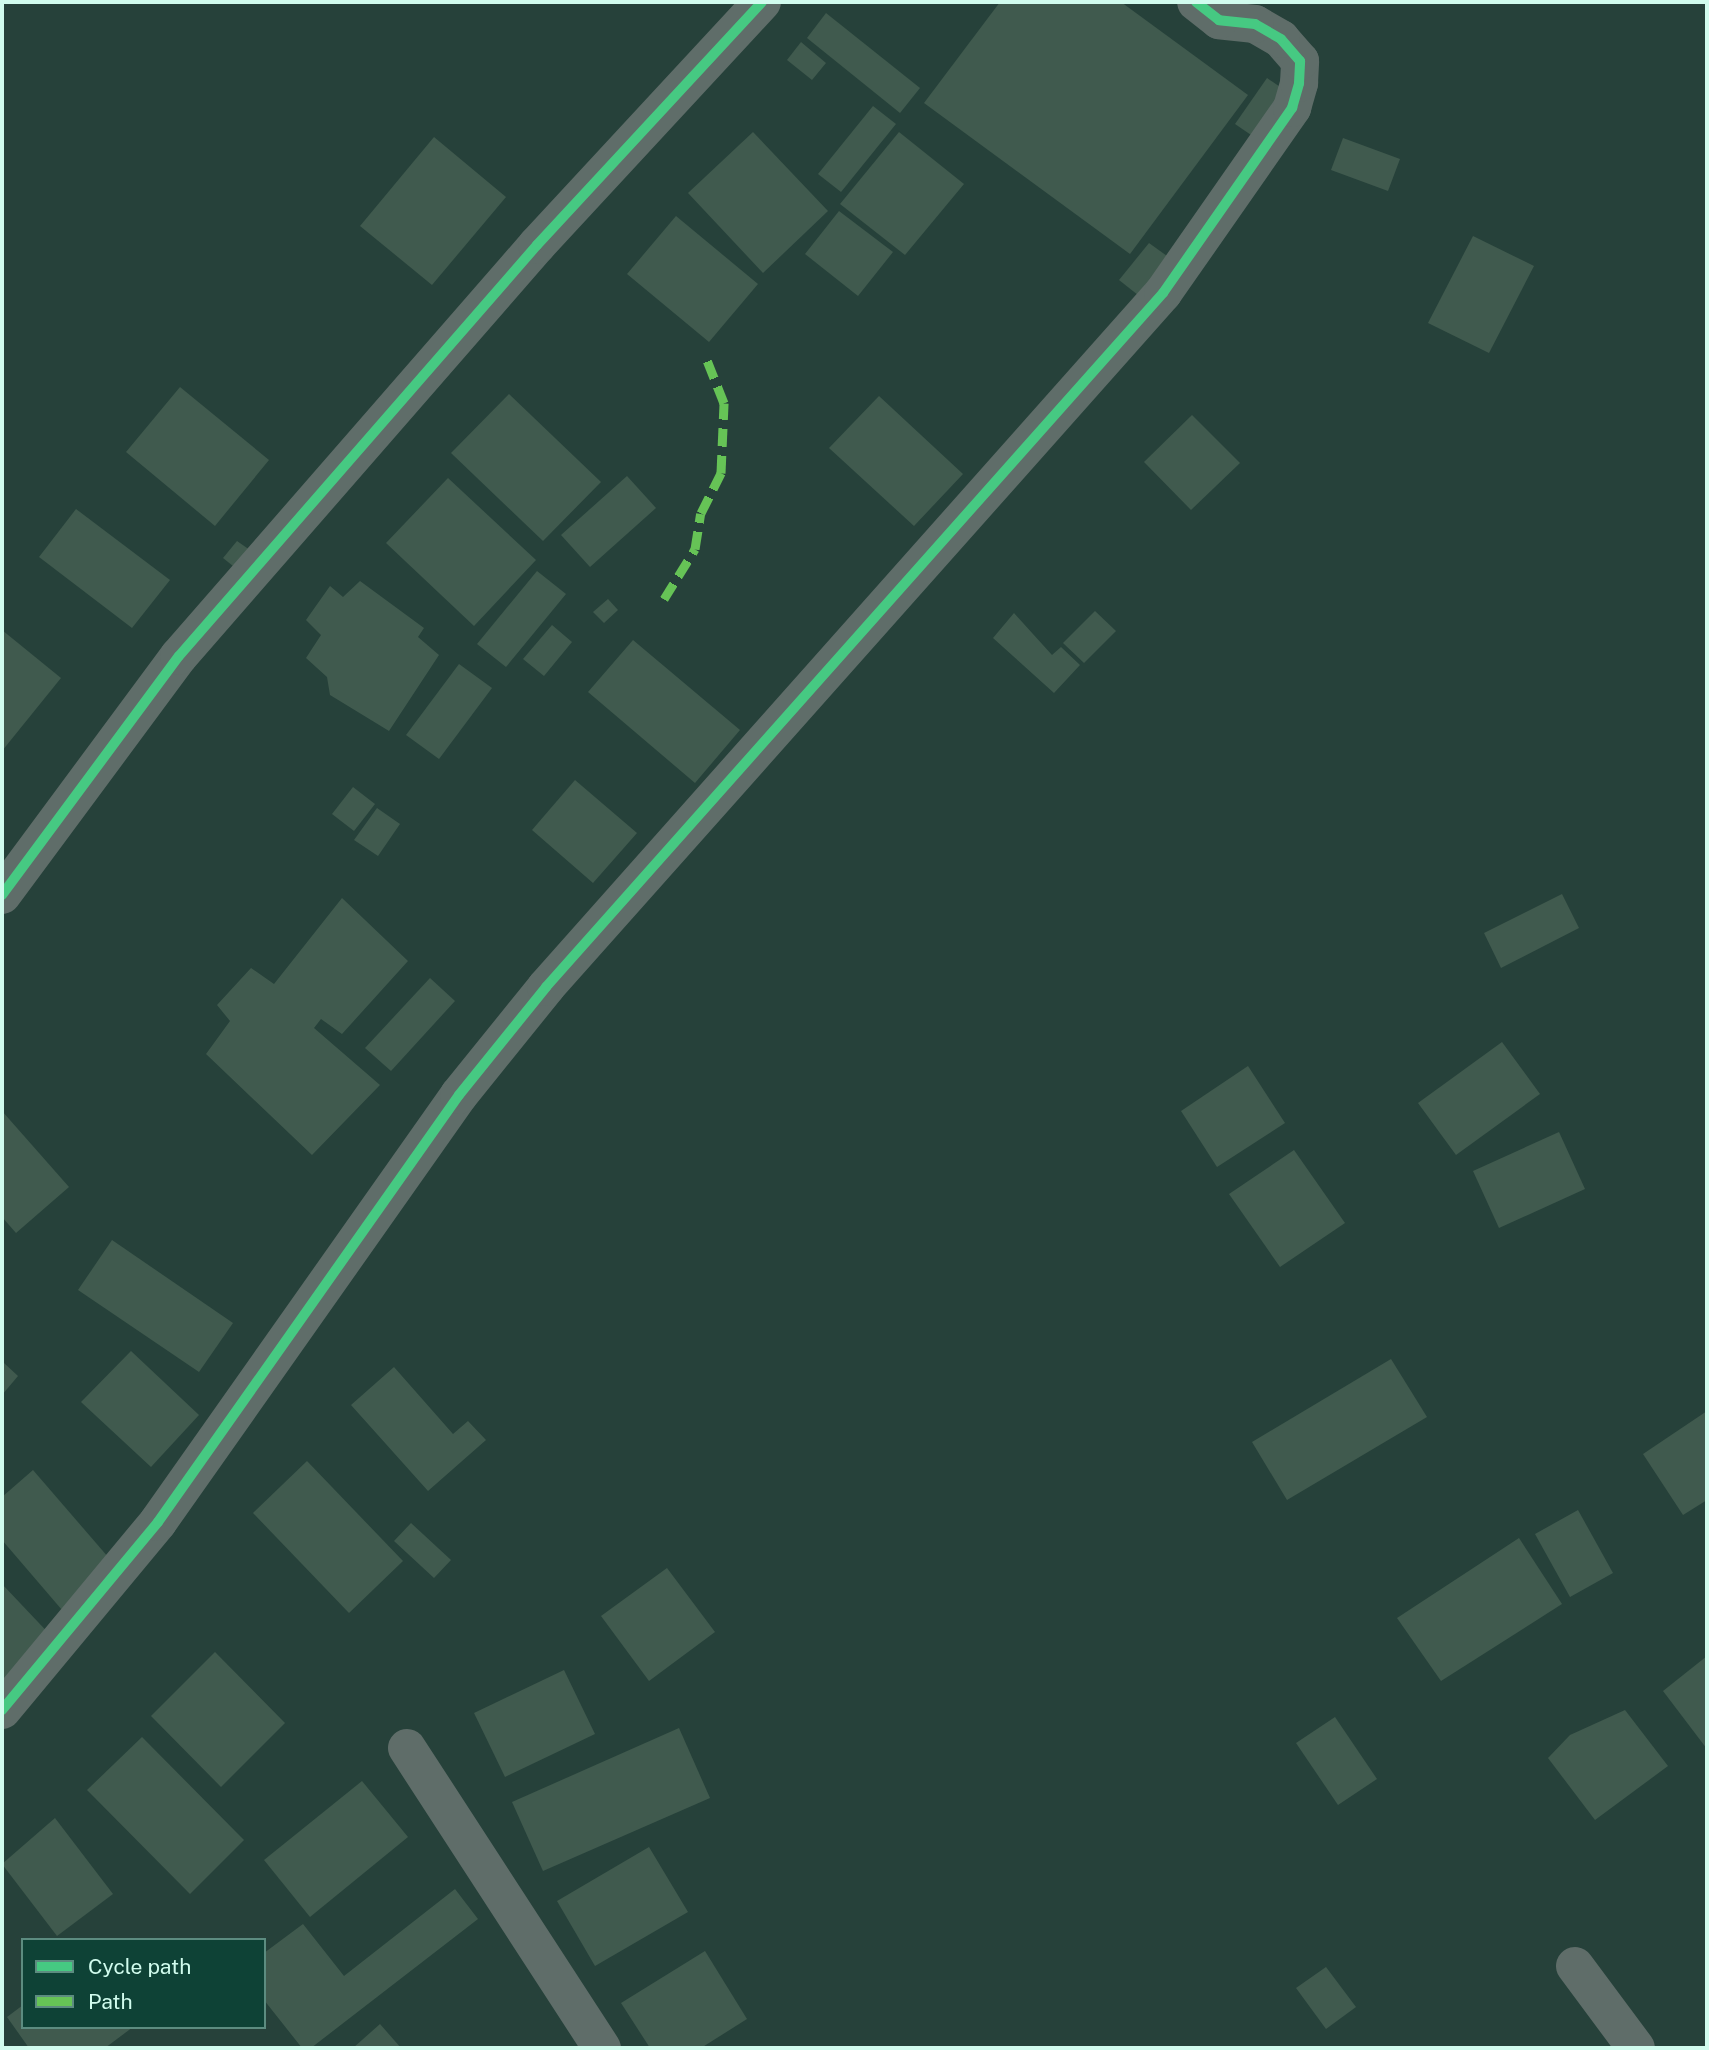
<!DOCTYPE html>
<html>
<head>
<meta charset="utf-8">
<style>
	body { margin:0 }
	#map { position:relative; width:1709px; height:2050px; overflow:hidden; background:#26413a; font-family:"Public Sans",sans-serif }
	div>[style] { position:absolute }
	.building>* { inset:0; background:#405a4e }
	.minor>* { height:38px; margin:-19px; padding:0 19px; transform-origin:19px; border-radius:19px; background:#5f6d69 }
	.quiet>* { height:9px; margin-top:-4.5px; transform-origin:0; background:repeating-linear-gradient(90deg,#66c356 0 18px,transparent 0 27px) }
	.cycleway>* { height:10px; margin:-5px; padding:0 5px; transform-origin:5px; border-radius:5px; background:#46c982 }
	span { translate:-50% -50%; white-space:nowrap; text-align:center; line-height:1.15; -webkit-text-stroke:5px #0e4236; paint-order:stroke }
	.frame { position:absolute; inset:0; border:4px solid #d1fcee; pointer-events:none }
	.legend { position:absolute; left:21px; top:1938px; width:245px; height:91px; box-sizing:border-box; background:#0e4236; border:2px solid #5c8c80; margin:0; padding:9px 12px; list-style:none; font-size:21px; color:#d1fcee }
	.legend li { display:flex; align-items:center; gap:14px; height:35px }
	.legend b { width:35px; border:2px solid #5c8c80 }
</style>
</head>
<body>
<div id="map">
	<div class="building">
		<i style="clip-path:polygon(1000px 2px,1121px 2px,1248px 95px,1130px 254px,924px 103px)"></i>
		<i style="clip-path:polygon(826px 13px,920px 88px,900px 113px,807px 38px)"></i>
		<i style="clip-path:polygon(801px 42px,826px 63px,812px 80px,787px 60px)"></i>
		<i style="clip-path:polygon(1267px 78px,1289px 93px,1257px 139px,1235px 124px)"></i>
		<i style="clip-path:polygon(873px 106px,896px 124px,841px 192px,818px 174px)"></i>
		<i style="clip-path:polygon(753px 132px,828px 211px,763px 273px,688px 193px)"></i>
		<i style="clip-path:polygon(899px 132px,964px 184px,905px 255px,840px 204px)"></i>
		<i style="clip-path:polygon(434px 137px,506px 197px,432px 285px,360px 226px)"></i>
		<i style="clip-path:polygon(1343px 138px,1400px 159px,1388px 191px,1331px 170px)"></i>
		<i style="clip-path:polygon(839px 211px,893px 252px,858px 296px,805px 254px)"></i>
		<i style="clip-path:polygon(676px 216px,758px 284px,709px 342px,627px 274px)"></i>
		<i style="clip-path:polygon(1473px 236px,1534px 266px,1489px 353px,1428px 323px)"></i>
		<i style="clip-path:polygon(1149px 243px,1174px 261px,1143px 299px,1119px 280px)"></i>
		<i style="clip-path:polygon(180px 387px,269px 460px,215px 526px,126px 452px)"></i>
		<i style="clip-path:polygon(509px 394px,601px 482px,543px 541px,451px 453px)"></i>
		<i style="clip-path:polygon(879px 396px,963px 474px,914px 526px,829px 448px)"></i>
		<i style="clip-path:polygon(1192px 415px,1240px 463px,1191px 510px,1144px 462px)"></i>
		<i style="clip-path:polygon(627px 476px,656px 508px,590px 567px,561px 535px)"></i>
		<i style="clip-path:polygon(448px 478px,536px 560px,474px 626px,386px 543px)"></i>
		<i style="clip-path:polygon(76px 509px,170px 580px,132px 628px,39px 557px)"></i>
		<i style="clip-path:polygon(237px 541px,257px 555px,243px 574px,223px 558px)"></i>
		<i style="clip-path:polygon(537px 571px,566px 594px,506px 667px,477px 644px)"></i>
		<i style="clip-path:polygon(360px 581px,424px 628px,418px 637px,439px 655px,389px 731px,330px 695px,327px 677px,306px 658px,321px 635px,306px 620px,330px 586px,343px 597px)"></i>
		<i style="clip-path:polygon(608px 599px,618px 610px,604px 623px,593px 612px)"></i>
		<i style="clip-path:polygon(1095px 611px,1116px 631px,1084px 663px,1063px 643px)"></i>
		<i style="clip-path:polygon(1014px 613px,1052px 655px,1061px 647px,1080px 665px,1054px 693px,993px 638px)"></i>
		<i style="clip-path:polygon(552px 625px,572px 642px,544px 676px,523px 659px)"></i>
		<i style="clip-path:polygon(2px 630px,61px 678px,2px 751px)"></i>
		<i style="clip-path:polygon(633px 640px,740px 730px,695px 783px,588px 692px)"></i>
		<i style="clip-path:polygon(459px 664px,492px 688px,439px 759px,406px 735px)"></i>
		<i style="clip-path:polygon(575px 780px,637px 833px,593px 883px,532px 830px)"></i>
		<i style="clip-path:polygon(353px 787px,375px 804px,354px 831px,332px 814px)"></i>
		<i style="clip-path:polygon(377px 808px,400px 824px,378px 856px,354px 840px)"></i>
		<i style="clip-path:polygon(1562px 894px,1579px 928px,1501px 968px,1484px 933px)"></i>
		<i style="clip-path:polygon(342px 898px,408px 961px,342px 1034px,321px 1019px,314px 1028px,380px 1085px,312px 1155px,206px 1054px,230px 1021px,217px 1005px,251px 968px,274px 984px)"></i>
		<i style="clip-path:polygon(430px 978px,455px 1001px,391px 1071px,365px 1048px)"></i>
		<i style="clip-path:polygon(1502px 1042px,1540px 1094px,1456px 1155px,1418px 1103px)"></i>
		<i style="clip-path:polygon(1248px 1066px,1285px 1123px,1217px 1167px,1181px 1111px)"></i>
		<i style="clip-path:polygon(2px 1111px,69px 1187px,16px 1233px,2px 1217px)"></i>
		<i style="clip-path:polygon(1559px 1132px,1585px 1189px,1499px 1228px,1473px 1171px)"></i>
		<i style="clip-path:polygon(1294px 1150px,1345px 1223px,1280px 1267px,1229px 1194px)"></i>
		<i style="clip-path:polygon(112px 1240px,233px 1323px,199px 1372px,78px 1290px)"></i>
		<i style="clip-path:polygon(131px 1351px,199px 1415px,151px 1467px,81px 1402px)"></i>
		<i style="clip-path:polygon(1391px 1359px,1427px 1417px,1287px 1500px,1252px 1442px)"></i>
		<i style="clip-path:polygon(4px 1363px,18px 1376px,2px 1395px,2px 1366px)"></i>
		<i style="clip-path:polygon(394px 1367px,453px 1434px,468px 1421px,486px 1440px,428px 1491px,351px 1405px)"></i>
		<i style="clip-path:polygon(1707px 1411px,1707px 1500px,1683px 1515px,1643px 1454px)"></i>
		<i style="clip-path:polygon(307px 1461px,403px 1561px,349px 1613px,253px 1513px)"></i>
		<i style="clip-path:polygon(33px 1470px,115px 1565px,62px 1610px,2px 1540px,2px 1497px)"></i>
		<i style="clip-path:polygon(1578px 1510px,1613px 1573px,1570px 1597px,1535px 1534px)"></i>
		<i style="clip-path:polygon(411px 1523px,451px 1560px,434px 1578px,394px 1541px)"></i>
		<i style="clip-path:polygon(1519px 1538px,1562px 1604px,1441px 1681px,1397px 1618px)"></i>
		<i style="clip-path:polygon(667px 1568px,715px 1632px,649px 1681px,601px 1616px)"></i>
		<i style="clip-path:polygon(2px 1584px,56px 1641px,2px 1681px)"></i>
		<i style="clip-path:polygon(215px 1652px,285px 1723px,221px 1787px,151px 1716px)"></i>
		<i style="clip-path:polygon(1707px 1656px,1707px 1749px,1663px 1691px)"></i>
		<i style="clip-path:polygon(564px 1670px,595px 1734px,505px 1777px,474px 1713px)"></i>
		<i style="clip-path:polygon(1625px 1710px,1668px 1766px,1595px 1820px,1548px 1758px,1570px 1735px)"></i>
		<i style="clip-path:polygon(1335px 1717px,1377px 1779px,1338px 1805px,1296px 1743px)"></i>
		<i style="clip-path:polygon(679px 1728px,710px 1798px,543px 1871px,512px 1802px)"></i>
		<i style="clip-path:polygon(142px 1737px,244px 1840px,190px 1894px,87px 1790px)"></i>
		<i style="clip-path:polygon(362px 1781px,408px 1837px,310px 1917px,264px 1860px)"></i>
		<i style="clip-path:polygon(55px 1818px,113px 1894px,57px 1936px,2px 1864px)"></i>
		<i style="clip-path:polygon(649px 1847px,688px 1912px,595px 1966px,557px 1901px)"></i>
		<i style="clip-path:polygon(455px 1889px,478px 1919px,311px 2048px,302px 2048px,264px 2000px,264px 1953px,303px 1924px,344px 1976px)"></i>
		<i style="clip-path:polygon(705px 1951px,747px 2019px,701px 2048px,650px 2048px,621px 2003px)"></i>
		<i style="clip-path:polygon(1326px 1967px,1356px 2007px,1326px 2029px,1296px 1988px)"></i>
		<i style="clip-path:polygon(23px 2005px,23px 2027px,133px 2027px,105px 2048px,29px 2048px,7px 2017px)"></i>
		<i style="clip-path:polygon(380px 2024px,401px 2048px,353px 2048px)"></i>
	</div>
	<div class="minor">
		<i style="left:2px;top:895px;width:297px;rotate:-53.5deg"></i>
		<i style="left:179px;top:656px;width:545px;rotate:-48.94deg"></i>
		<i style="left:537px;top:245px;width:331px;rotate:-47.2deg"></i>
		<i style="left:2px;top:1710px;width:244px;rotate:-50.3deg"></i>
		<i style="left:158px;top:1522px;width:522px;rotate:-54.82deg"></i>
		<i style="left:459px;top:1095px;width:139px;rotate:-51.1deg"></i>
		<i style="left:546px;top:987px;width:929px;rotate:-48.36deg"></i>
		<i style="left:1163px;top:293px;width:226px;rotate:-55.1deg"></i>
		<i style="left:1292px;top:108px;width:26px;rotate:-74deg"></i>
		<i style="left:1299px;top:83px;width:22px;rotate:-87deg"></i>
		<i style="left:1300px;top:61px;width:29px;rotate:-131deg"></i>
		<i style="left:1281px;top:39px;width:30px;rotate:-150deg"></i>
		<i style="left:1255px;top:24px;width:36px;rotate:-174deg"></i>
		<i style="left:1219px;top:20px;width:29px;rotate:-142deg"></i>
		<i style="left:407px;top:1748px;width:358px;rotate:57deg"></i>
		<i style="left:1575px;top:1966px;width:102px;rotate:53.4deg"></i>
	</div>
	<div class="quiet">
		<i style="left:664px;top:599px;width:59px;rotate:-58.2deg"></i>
		<i style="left:695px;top:549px;width:36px;rotate:-81deg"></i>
		<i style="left:701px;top:513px;width:45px;rotate:-63.4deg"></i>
		<i style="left:721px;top:473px;width:70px;rotate:-87.5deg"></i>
		<i style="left:724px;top:403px;width:52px;rotate:-111.6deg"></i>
	</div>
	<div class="cycleway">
		<i style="left:2px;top:895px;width:297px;rotate:-53.5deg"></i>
		<i style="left:179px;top:656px;width:545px;rotate:-48.94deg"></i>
		<i style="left:537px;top:245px;width:331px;rotate:-47.2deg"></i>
		<i style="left:2px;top:1710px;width:244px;rotate:-50.3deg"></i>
		<i style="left:158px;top:1522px;width:522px;rotate:-54.82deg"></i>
		<i style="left:459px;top:1095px;width:139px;rotate:-51.1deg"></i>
		<i style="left:546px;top:987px;width:929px;rotate:-48.36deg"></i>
		<i style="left:1163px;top:293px;width:226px;rotate:-55.1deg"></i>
		<i style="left:1292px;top:108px;width:26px;rotate:-74deg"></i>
		<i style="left:1299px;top:83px;width:22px;rotate:-87deg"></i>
		<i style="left:1300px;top:61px;width:29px;rotate:-131deg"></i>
		<i style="left:1281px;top:39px;width:30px;rotate:-150deg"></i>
		<i style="left:1255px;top:24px;width:36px;rotate:-174deg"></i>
		<i style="left:1219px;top:20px;width:29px;rotate:-142deg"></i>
	</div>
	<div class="frame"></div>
	<ul class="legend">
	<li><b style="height:9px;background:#46c982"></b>Cycle path</li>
	<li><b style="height:9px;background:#66c356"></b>Path</li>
	</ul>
</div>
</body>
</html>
